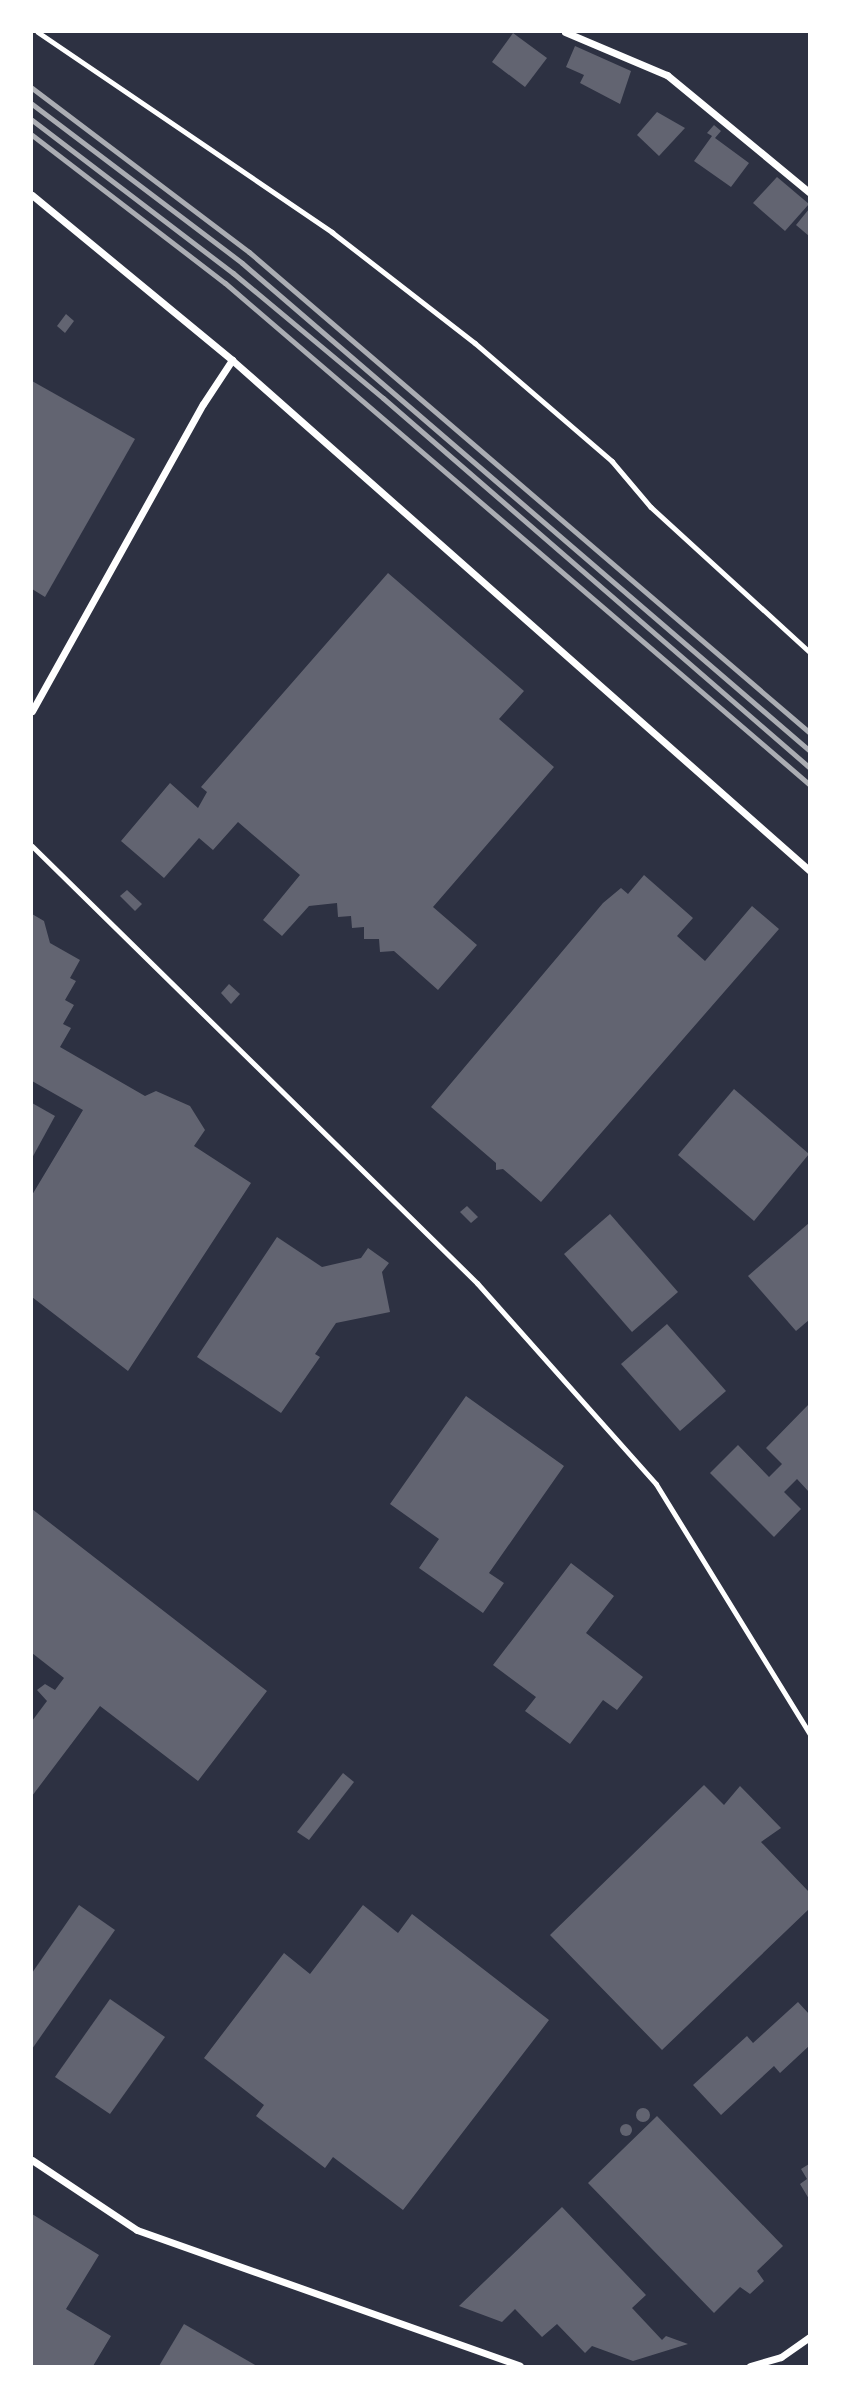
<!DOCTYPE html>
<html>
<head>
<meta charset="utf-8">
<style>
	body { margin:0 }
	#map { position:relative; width:841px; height:2398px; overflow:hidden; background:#2d3142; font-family:Jost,sans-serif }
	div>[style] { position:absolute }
	.building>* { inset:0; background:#626471 }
	.round { border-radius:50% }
	.path>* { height:4.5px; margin:-2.25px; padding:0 2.25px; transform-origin:2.25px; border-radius:2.25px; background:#fff }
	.service>* { height:5px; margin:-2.5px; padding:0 2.5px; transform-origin:2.5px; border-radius:2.5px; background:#fff }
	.minor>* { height:7px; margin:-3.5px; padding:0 3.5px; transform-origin:3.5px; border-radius:3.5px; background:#fff }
	.rail>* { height:5px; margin:-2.5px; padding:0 2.5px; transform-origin:2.5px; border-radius:2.5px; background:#abadb3 }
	span { translate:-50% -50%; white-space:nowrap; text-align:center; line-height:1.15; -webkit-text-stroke:5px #fff; paint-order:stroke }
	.frame { position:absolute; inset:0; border:33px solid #fff; pointer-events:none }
</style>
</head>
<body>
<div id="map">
	<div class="building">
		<i style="clip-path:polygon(513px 33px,547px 58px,525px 87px,492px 62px)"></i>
		<i style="clip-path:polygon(575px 46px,631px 71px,620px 104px,580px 83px,584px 75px,566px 67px)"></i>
		<i style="clip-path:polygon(657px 112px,685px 128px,659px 156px,637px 135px)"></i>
		<i style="clip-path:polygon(714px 125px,721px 131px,715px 138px,749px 163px,731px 187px,694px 161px,712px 136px,707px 133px)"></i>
		<i style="clip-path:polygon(777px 177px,809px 204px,785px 231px,753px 203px)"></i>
		<i style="clip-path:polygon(809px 209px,809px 236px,796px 225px)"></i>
		<i style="clip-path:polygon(66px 314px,74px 321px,65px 333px,57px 326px)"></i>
		<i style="clip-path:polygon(32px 381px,135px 439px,45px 597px,32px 589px)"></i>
		<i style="clip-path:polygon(388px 573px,524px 691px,499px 719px,554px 767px,433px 907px,477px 945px,438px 990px,394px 951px,380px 952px,379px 939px,364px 939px,364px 927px,352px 928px,351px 916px,338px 917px,337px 903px,309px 906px,282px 936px,263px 920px,300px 875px,238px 822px,213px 850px,199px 838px,164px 878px,121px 841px,170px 783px,198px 808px,207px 792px,201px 787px)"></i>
		<i style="clip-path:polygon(644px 875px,693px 918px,677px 936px,705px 961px,752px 906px,779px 929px,541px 1202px,503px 1169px,496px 1170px,496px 1163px,431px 1107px,603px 903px,621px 888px,628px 894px)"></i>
		<i style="clip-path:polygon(127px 890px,142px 904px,135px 911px,120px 896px)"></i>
		<i style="clip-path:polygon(32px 914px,44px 921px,50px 943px,80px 960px,70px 978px,76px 981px,65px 1000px,74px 1005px,63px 1024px,71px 1028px,60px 1047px,145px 1096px,156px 1091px,190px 1106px,205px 1130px,194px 1146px,251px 1183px,128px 1371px,32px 1297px,32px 1195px,83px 1110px,32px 1081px)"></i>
		<i style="clip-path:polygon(229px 984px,240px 994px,231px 1004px,221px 993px)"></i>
		<i style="clip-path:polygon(734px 1089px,809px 1154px,754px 1221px,678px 1155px)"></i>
		<i style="clip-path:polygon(32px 1103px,55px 1116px,32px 1158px)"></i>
		<i style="clip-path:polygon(467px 1206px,478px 1217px,471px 1223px,460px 1212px)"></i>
		<i style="clip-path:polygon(610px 1214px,678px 1292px,632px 1332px,564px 1254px)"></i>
		<i style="clip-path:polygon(809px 1223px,809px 1320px,796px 1331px,748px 1276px)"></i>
		<i style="clip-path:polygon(277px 1237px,322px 1267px,361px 1258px,368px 1248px,389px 1263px,382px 1272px,390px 1312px,336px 1323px,315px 1354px,320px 1357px,281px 1413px,197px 1357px)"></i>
		<i style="clip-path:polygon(667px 1324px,726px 1391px,680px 1431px,621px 1364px)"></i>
		<i style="clip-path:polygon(466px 1396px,564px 1466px,489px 1573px,504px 1583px,483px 1613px,419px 1568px,439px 1539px,390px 1504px)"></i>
		<i style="clip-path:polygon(809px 1404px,809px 1492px,797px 1479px,784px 1492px,801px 1509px,774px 1537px,710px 1473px,738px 1445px,769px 1477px,782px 1464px,766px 1448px)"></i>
		<i style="clip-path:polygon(32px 1509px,267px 1691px,198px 1781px,100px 1706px,32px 1796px,32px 1721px,47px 1701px,37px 1690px,45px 1684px,55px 1690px,64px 1678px,32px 1653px)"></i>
		<i style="clip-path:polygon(571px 1563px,614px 1596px,586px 1633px,643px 1677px,617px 1710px,603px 1700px,570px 1744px,525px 1711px,536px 1697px,493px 1665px)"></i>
		<i style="clip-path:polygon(343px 1773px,354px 1782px,309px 1840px,297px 1832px)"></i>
		<i style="clip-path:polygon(704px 1785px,724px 1805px,740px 1786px,781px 1828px,761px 1842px,809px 1892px,809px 1909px,662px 2050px,550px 1935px)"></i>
		<i style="clip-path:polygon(79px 1905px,115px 1930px,32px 2049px,32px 1973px)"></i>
		<i style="clip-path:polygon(363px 1905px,398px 1933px,412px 1914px,549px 2020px,403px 2210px,333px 2157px,325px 2168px,256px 2116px,264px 2105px,204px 2058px,284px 1953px,310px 1974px)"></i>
		<i style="clip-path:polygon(110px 1999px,165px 2037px,110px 2114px,55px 2077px)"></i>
		<i style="clip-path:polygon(798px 2002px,809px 2014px,809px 2046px,780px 2073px,774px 2066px,721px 2115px,693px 2085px,747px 2036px,753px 2043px)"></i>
		<i class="round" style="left:636px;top:2108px;width:14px;height:14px"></i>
		<i style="clip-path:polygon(657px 2116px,783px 2246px,757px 2271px,764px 2281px,750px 2294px,740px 2287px,714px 2313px,588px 2183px)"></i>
		<i class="round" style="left:620px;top:2124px;width:12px;height:12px"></i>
		<i style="clip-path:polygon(809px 2164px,809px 2199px,800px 2184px,807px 2179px,801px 2169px)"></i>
		<i style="clip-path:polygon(562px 2207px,646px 2295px,632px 2308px,662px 2340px,666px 2336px,688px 2344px,633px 2361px,592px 2346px,585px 2353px,557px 2324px,542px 2337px,515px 2309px,502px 2322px,459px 2306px)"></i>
		<i style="clip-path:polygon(32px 2214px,99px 2255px,66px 2309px,111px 2336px,93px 2366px,32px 2366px)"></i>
		<i style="clip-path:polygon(184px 2324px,257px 2366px,159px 2366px)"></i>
	</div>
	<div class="path">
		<i style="left:38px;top:32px;width:356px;rotate:34.2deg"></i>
		<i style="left:332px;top:232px;width:181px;rotate:37.8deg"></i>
		<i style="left:475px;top:343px;width:181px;rotate:40.7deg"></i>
		<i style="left:612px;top:461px;width:60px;rotate:49.7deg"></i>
		<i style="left:651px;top:507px;width:215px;rotate:42.4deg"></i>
	</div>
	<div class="service">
		<i style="left:32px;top:846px;width:624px;rotate:44.48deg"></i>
		<i style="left:477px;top:1283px;width:269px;rotate:48.3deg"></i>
		<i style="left:656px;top:1484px;width:294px;rotate:58.4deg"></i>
	</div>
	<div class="minor">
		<i style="left:565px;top:32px;width:111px;rotate:22.9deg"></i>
		<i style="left:667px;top:75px;width:185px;rotate:39.5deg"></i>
		<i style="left:32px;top:195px;width:259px;rotate:39.5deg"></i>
		<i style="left:232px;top:360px;width:771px;rotate:41.48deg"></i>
		<i style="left:32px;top:711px;width:351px;rotate:-60.9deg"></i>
		<i style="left:203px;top:404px;width:53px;rotate:-56.6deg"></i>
		<i style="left:32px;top:2160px;width:126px;rotate:33.7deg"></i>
		<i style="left:137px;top:2230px;width:406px;rotate:19.5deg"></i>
		<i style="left:750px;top:2366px;width:32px;rotate:-16deg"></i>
		<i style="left:781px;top:2357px;width:35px;rotate:-35deg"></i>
	</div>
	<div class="rail">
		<i style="left:32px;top:88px;width:272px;rotate:37.1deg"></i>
		<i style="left:249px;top:252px;width:739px;rotate:40.61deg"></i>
		<i style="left:32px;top:104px;width:263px;rotate:37.1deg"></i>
		<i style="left:242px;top:263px;width:749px;rotate:40.67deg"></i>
		<i style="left:32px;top:120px;width:253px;rotate:37.3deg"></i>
		<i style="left:233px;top:273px;width:195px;rotate:39.8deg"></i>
		<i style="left:383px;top:398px;width:565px;rotate:40.91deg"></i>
		<i style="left:32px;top:135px;width:243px;rotate:37.5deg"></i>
		<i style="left:225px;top:283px;width:771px;rotate:40.63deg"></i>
	</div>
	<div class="frame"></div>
</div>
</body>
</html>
